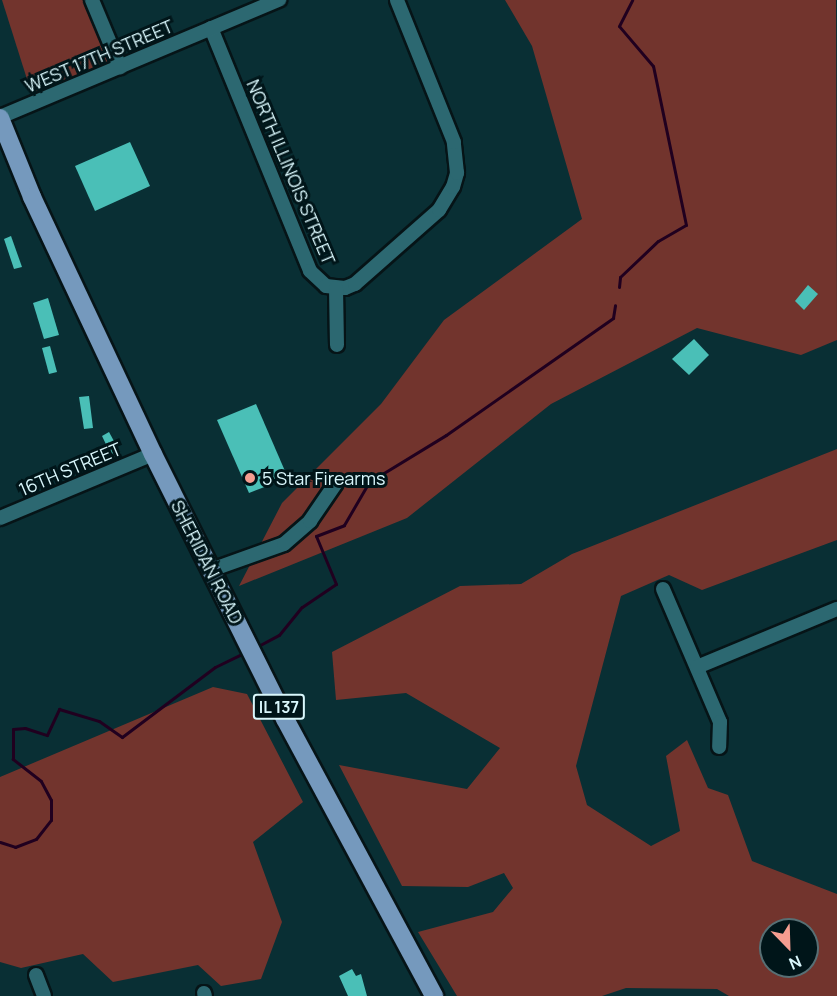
<!DOCTYPE html>
<html>
<head>
<meta charset="utf-8">
<style>
	body { margin:0 }
	#map { position:relative; width:837px; height:996px; overflow:hidden; background:#092f34; font-family:Manrope,sans-serif }
	div>[style] { position:absolute }
	.green>* { inset:0; background:#72342d }
	.stream>* { height:3px; margin:-1.5px; padding:0 1.5px; transform-origin:1.5px; border-radius:1.5px; background:#20001f }
	.building>* { inset:0; background:#4abfb7 }
	.roads { filter:drop-shadow(2px 0 #061417) drop-shadow(-2px 0 #061417) drop-shadow(0 2px #061417) drop-shadow(0 -2px #061417) }
	.street>* { height:14px; margin:-7px; padding:0 7px; transform-origin:7px; border-radius:7px; background:#2c6871 }
	.primary>* { height:18px; margin:-9px; padding:0 9px; transform-origin:9px; border-radius:9px; background:#7599bd }
	.dots>* { width:16px; height:16px; translate:-50% -50%; box-sizing:border-box; border:3px solid #001519; border-radius:50% }
	span { translate:-50% -50%; white-space:nowrap; text-align:center; line-height:1.15; -webkit-text-stroke:6px #001519; paint-order:stroke }
	.shield-label span { padding:2px 4px; background:#001519; border:2px solid; border-radius:4px; -webkit-text-stroke-width:0 }
	.shield-label { font-size:16px; color:#d9f7fc; font-weight:700 }
	.street-label { font-size:18px; color:#d9f7fc }
	.poi-label { font-size:18px; color:#d9f7fc }
	.left { translate:0 -50%; text-align:left }
	.north { position:absolute; left:759px; top:918px; width:60px; height:60px; box-sizing:border-box; background:#001519; border:2px solid #576f74; border-radius:50%; rotate:157deg; font-size:16px; font-weight:700; line-height:24px; text-align:center; color:#d9f7fc }
	.north::after { content:''; display:block; margin:auto; width:21px; height:27px; background:#f59d90; clip-path:polygon(50% 0,100% 100%,50% 72%,0 100%) }
</style>
</head>
<body>
<div id="map">
	<div class="green">
		<i style="clip-path:polygon(2px 0,85px 0,111px 63px,32px 95px)"></i>
		<i style="clip-path:polygon(505px 0,836px 0,837px 340px,801px 355px,697px 328px,551px 404px,407px 518px,239px 586px,282px 503px,381px 404px,444px 320px,582px 219px,532px 46px)"></i>
		<i style="clip-path:polygon(evenodd,837px 449px,837px 540px,702px 590px,669px 575px,621px 596px,576px 766px,587px 805px,651px 846px,680px 831px,666px 756px,687px 740px,708px 788px,728px 795px,752px 861px,837px 894px,837px 996px,729px 996px,717px 989px,626px 988px,602px 996px,457px 996px,418px 932px,493px 912px,513px 888px,504px 873px,468px 887px,402px 886px,339px 765px,467px 789px,500px 748px,406px 693px,336px 700px,332px 652px,460px 586px,521px 584px,572px 554px,837px 449px,771px 930px,807px 930px,807px 966px,771px 966px,771px 930px)"></i>
		<i style="clip-path:polygon(213px 687px,247px 694px,303px 802px,253px 842px,282px 922px,261px 979px,221px 986px,198px 965px,113px 982px,83px 954px,21px 968px,0 962px,0 777px)"></i>
	</div>
	<div class="stream">
		<i style="left:619px;top:287px;width:10px;rotate:-84deg"></i>
		<i style="left:620px;top:277px;width:52px;rotate:-43.5deg"></i>
		<i style="left:658px;top:241px;width:32px;rotate:-30deg"></i>
		<i style="left:686px;top:225px;width:162px;rotate:-101.7deg"></i>
		<i style="left:653px;top:66px;width:52px;rotate:-130.4deg"></i>
		<i style="left:619px;top:26px;width:29px;rotate:-63deg"></i>
		<i style="left:260px;top:645px;width:21px;rotate:-28deg"></i>
		<i style="left:279px;top:635px;width:36px;rotate:-51deg"></i>
		<i style="left:302px;top:607px;width:41px;rotate:-34.1deg"></i>
		<i style="left:336px;top:584px;width:52px;rotate:-112.6deg"></i>
		<i style="left:316px;top:536px;width:30px;rotate:-21deg"></i>
		<i style="left:344px;top:525px;width:50px;rotate:-59.8deg"></i>
		<i style="left:369px;top:482px;width:90px;rotate:-31.4deg"></i>
		<i style="left:446px;top:435px;width:204px;rotate:-35deg"></i>
		<i style="left:613px;top:318px;width:13px;rotate:-81deg"></i>
		<i style="left:0;top:842px;width:16px;rotate:18deg"></i>
		<i style="left:15px;top:847px;width:22px;rotate:-21deg"></i>
		<i style="left:36px;top:839px;width:24px;rotate:-52deg"></i>
		<i style="left:51px;top:820px;width:20px;rotate:-90deg"></i>
		<i style="left:51px;top:800px;width:21px;rotate:-118deg"></i>
		<i style="left:41px;top:781px;width:36px;rotate:-142deg"></i>
		<i style="left:13px;top:759px;width:30px;rotate:-90deg"></i>
		<i style="left:13px;top:729px;width:12px;rotate:-5deg"></i>
		<i style="left:25px;top:728px;width:23px;rotate:18deg"></i>
		<i style="left:47px;top:735px;width:29px;rotate:-65deg"></i>
		<i style="left:59px;top:709px;width:42px;rotate:16.7deg"></i>
		<i style="left:99px;top:721px;width:28px;rotate:35deg"></i>
		<i style="left:122px;top:737px;width:116px;rotate:-37deg"></i>
		<i style="left:215px;top:667px;width:30px;rotate:-26deg"></i>
	</div>
	<div class="building">
		<i style="clip-path:polygon(130px 142px,150px 186px,95px 211px,75px 166px)"></i>
		<i style="clip-path:polygon(11px 236px,22px 267px,14px 269px,4px 239px)"></i>
		<i style="clip-path:polygon(808px 285px,818px 294px,804px 310px,795px 301px)"></i>
		<i style="clip-path:polygon(48px 298px,59px 335px,44px 339px,33px 303px)"></i>
		<i style="clip-path:polygon(694px 339px,709px 355px,689px 375px,672px 359px)"></i>
		<i style="clip-path:polygon(50px 346px,57px 372px,49px 374px,42px 348px)"></i>
		<i style="clip-path:polygon(89px 396px,93px 428px,84px 429px,79px 397px)"></i>
		<i style="clip-path:polygon(256px 404px,288px 478px,249px 493px,217px 420px)"></i>
		<i style="clip-path:polygon(109px 432px,121px 454px,113px 459px,102px 436px)"></i>
		<i style="clip-path:polygon(352px 969px,356px 976px,361px 974px,367px 996px,348px 996px,339px 976px)"></i>
	</div>
	<div class="roads">
		<div class="street">
			<i style="left:92px;top:0;width:73px;rotate:67.3deg"></i>
			<i style="left:211px;top:28px;width:262px;rotate:67.8deg"></i>
			<i style="left:310px;top:271px;width:22px;rotate:43deg"></i>
			<i style="left:326px;top:286px;width:19px;rotate:6deg"></i>
			<i style="left:345px;top:288px;width:11px;rotate:-22deg"></i>
			<i style="left:355px;top:284px;width:112px;rotate:-41.4deg"></i>
			<i style="left:439px;top:210px;width:27px;rotate:-59deg"></i>
			<i style="left:453px;top:187px;width:15px;rotate:-74deg"></i>
			<i style="left:457px;top:173px;width:31px;rotate:-96deg"></i>
			<i style="left:454px;top:142px;width:153px;rotate:-111.9deg"></i>
			<i style="left:0;top:117px;width:303px;rotate:-22.8deg"></i>
			<i style="left:336px;top:288px;width:57px;rotate:89deg"></i>
			<i style="left:0;top:518px;width:166px;rotate:-22.7deg"></i>
			<i style="left:211px;top:570px;width:77px;rotate:-19.6deg"></i>
			<i style="left:284px;top:544px;width:35px;rotate:-41deg"></i>
			<i style="left:310px;top:521px;width:46px;rotate:-55.6deg"></i>
			<i style="left:663px;top:589px;width:145px;rotate:66.8deg"></i>
			<i style="left:720px;top:722px;width:25px;rotate:92deg"></i>
			<i style="left:697px;top:667px;width:152px;rotate:-22.5deg"></i>
			<i style="left:36px;top:975px;width:22px;rotate:69deg"></i>
			<i style="left:204px;top:993px;width:3px;rotate:72deg"></i>
		</div>
		<div class="primary">
			<i style="left:0;top:118px;width:85px;rotate:67.9deg"></i>
			<i style="left:32px;top:197px;width:284px;rotate:64.8deg"></i>
			<i style="left:153px;top:454px;width:296px;rotate:63.5deg"></i>
			<i style="left:285px;top:719px;width:315px;rotate:61.7deg"></i>
		</div>
	</div>
	<div class="dots">
		<i style="left:250px;top:478px;background:#f59d90"></i>
	</div>
	<div class="shield-label">
		<span style="left:279px;top:707px">IL 137</span>
	</div>
	<div class="street-label">
		<span style="left:99px;top:56px;rotate:-23deg">WEST 17TH STREET</span>
		<span style="left:291px;top:172px;rotate:67deg">NORTH ILLINOIS STREET</span>
		<span style="left:70px;top:469px;rotate:-23deg">16TH STREET</span>
		<span style="left:207px;top:562px;rotate:63deg">SHERIDAN ROAD</span>
	</div>
	<div class="poi-label">
		<span class="left" style="left:262px;top:478px">5 Star Firearms</span>
	</div>
	<div class="north">N</div>
</div>
</body>
</html>
